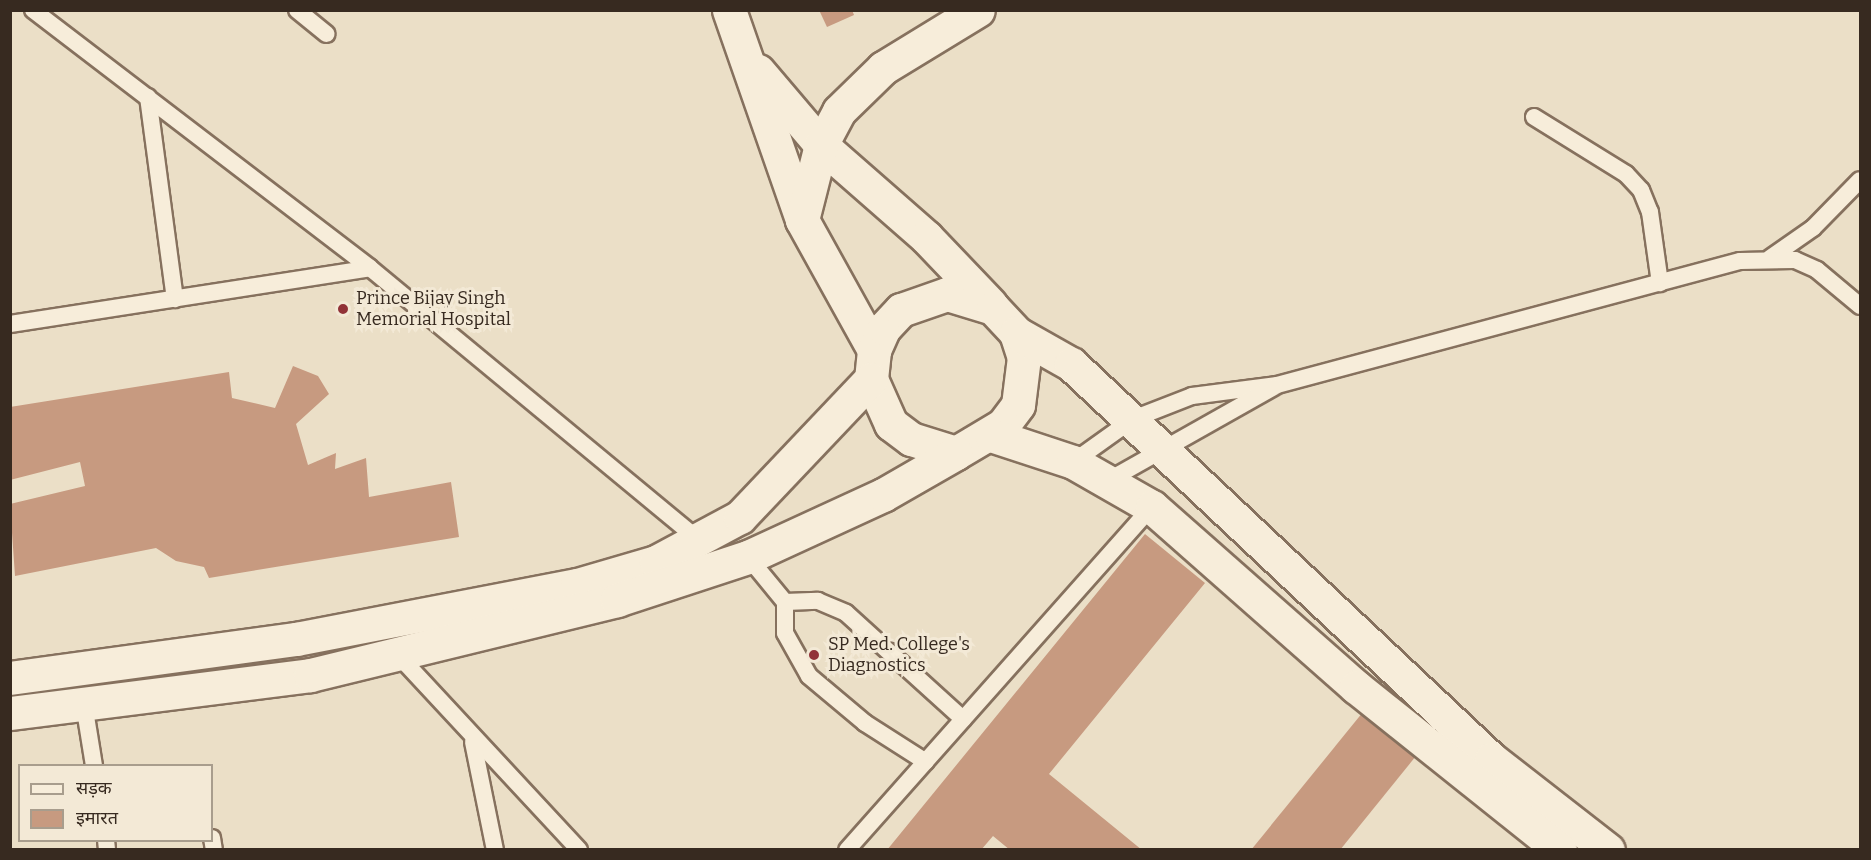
<!DOCTYPE html>
<html>
<head>
<meta charset="utf-8">
<style>
	body { margin:0 }
	#map { position:relative; width:1871px; height:860px; overflow:hidden; background:#ebdfc7; font-family:Bitter,"Noto Sans Devanagari",serif }
	div>[style] { position:absolute }
	.building>* { inset:0; background:#c79a80 }
	.roads { filter:drop-shadow(2px 0 #86715e) drop-shadow(-2px 0 #86715e) drop-shadow(0 2px #86715e) drop-shadow(0 -2px #86715e) }
	.lane>* { height:16px; margin:-8px; padding:0 8px; transform-origin:8px; border-radius:8px; background:#f7edda }
	.secondary>* { height:33px; margin:-16.5px; padding:0 16.5px; transform-origin:16.5px; border-radius:16.5px; background:#f7edda }
	.dots>* { width:16px; height:16px; translate:-50% -50%; box-sizing:border-box; border:3px solid #f3e9d6; border-radius:50% }
	span { translate:-50% -50%; white-space:nowrap; text-align:center; line-height:1.15; -webkit-text-stroke:6px #f3e9d6; paint-order:stroke }
	.poi-label { font-size:18px; color:#372a20 }
	.left { translate:0 -50%; text-align:left }
	.frame { position:absolute; inset:0; border:12px solid #372a20; pointer-events:none }
	.legend { position:absolute; left:18px; top:764px; width:195px; height:78px; box-sizing:border-box; background:#f3e9d6; border:2px solid #a89d8d; margin:0; padding:8px 10px; list-style:none; font-size:18px; color:#372a20 }
	.legend li { display:flex; align-items:center; gap:12px; height:30px }
	.legend b { width:30px; border:2px solid #a89d8d }
</style>
</head>
<body>
<div id="map">
	<div class="building">
		<i style="clip-path:polygon(819px 10px,852px 10px,854px 15px,827px 27px)"></i>
		<i style="clip-path:polygon(293px 366px,318px 376px,329px 394px,296px 424px,308px 465px,336px 453px,335px 469px,366px 458px,369px 497px,451px 482px,459px 537px,209px 578px,204px 567px,176px 561px,156px 548px,15px 576px,10px 504px,85px 486px,80px 462px,10px 480px,10px 407px,229px 372px,232px 398px,275px 408px)"></i>
		<i style="clip-path:polygon(1145px 534px,1205px 583px,1049px 774px,1142px 850px,1010px 850px,993px 836px,981px 850px,887px 850px)"></i>
		<i style="clip-path:polygon(1363px 712px,1416px 756px,1340px 850px,1251px 850px)"></i>
	</div>
	<div class="roads">
		<div class="lane">
			<i style="left:33px;top:10px;width:424px;rotate:37.4deg"></i>
			<i style="left:370px;top:268px;width:430px;rotate:39.6deg"></i>
			<i style="left:297px;top:10px;width:38px;rotate:39deg"></i>
			<i style="left:148px;top:97px;width:204px;rotate:82.4deg"></i>
			<i style="left:1534px;top:117px;width:108px;rotate:31.8deg"></i>
			<i style="left:1626px;top:174px;width:22px;rotate:47deg"></i>
			<i style="left:1641px;top:190px;width:24px;rotate:68deg"></i>
			<i style="left:1650px;top:212px;width:72px;rotate:82deg"></i>
			<i style="left:1770px;top:258px;width:52px;rotate:-34.9deg"></i>
			<i style="left:1813px;top:228px;width:67px;rotate:-45.6deg"></i>
			<i style="left:10px;top:324px;width:364px;rotate:-8.8deg"></i>
			<i style="left:1073px;top:462px;width:74px;rotate:-35.6deg"></i>
			<i style="left:1133px;top:419px;width:63px;rotate:-21.3deg"></i>
			<i style="left:1192px;top:396px;width:86px;rotate:-7.4deg"></i>
			<i style="left:1277px;top:385px;width:479px;rotate:-15deg"></i>
			<i style="left:1740px;top:261px;width:55px;rotate:-1deg"></i>
			<i style="left:1795px;top:260px;width:24px;rotate:24deg"></i>
			<i style="left:1817px;top:270px;width:56px;rotate:39.9deg"></i>
			<i style="left:1109px;top:480px;width:189px;rotate:-29.4deg"></i>
			<i style="left:748px;top:557px;width:58px;rotate:50.6deg"></i>
			<i style="left:785px;top:602px;width:31px;rotate:90deg"></i>
			<i style="left:785px;top:633px;width:49px;rotate:60.8deg"></i>
			<i style="left:809px;top:676px;width:73px;rotate:40deg"></i>
			<i style="left:865px;top:723px;width:72px;rotate:32.6deg"></i>
			<i style="left:785px;top:602px;width:33px;rotate:-2deg"></i>
			<i style="left:818px;top:601px;width:30px;rotate:23deg"></i>
			<i style="left:846px;top:613px;width:158px;rotate:42.2deg"></i>
			<i style="left:398px;top:655px;width:266px;rotate:47.1deg"></i>
			<i style="left:84px;top:704px;width:63px;rotate:80.8deg"></i>
			<i style="left:473px;top:742px;width:110px;rotate:78.5deg"></i>
			<i style="left:212px;top:838px;width:12px;rotate:81deg"></i>
			<i style="left:106px;top:840px;width:10px;rotate:84deg"></i>
			<i style="left:847px;top:850px;width:459px;rotate:-48.4deg"></i>
		</div>
		<div class="secondary">
			<i style="left:729px;top:10px;width:222px;rotate:70.8deg"></i>
			<i style="left:802px;top:220px;width:149px;rotate:61deg"></i>
			<i style="left:758px;top:71px;width:97px;rotate:49.6deg"></i>
			<i style="left:821px;top:145px;width:140px;rotate:41.2deg"></i>
			<i style="left:926px;top:237px;width:93px;rotate:46.3deg"></i>
			<i style="left:802px;top:220px;width:77px;rotate:-75.8deg"></i>
			<i style="left:821px;top:145px;width:38px;rotate:-62deg"></i>
			<i style="left:839px;top:111px;width:62px;rotate:-44.3deg"></i>
			<i style="left:883px;top:68px;width:111px;rotate:-31.4deg"></i>
			<i style="left:947px;top:294px;width:48px;rotate:16.9deg"></i>
			<i style="left:993px;top:308px;width:34px;rotate:47deg"></i>
			<i style="left:1016px;top:333px;width:25px;rotate:72deg"></i>
			<i style="left:1024px;top:357px;width:48px;rotate:97.1deg"></i>
			<i style="left:1018px;top:405px;width:25px;rotate:127deg"></i>
			<i style="left:1003px;top:425px;width:55px;rotate:149.2deg"></i>
			<i style="left:956px;top:453px;width:47px;rotate:-162.7deg"></i>
			<i style="left:911px;top:439px;width:25px;rotate:-143deg"></i>
			<i style="left:891px;top:424px;width:49px;rotate:-114deg"></i>
			<i style="left:871px;top:379px;width:29px;rotate:-84deg"></i>
			<i style="left:874px;top:350px;width:24px;rotate:-66deg"></i>
			<i style="left:884px;top:328px;width:25px;rotate:-47deg"></i>
			<i style="left:901px;top:310px;width:49px;rotate:-19.2deg"></i>
			<i style="left:1016px;top:333px;width:63px;rotate:29.4deg"></i>
			<i style="left:1071px;top:364px;width:577px;rotate:43.24deg"></i>
			<i style="left:1491px;top:759px;width:148px;rotate:37.9deg"></i>
			<i style="left:991px;top:435px;width:86px;rotate:18.2deg"></i>
			<i style="left:1073px;top:462px;width:91px;rotate:29.7deg"></i>
			<i style="left:1152px;top:507px;width:272px;rotate:41.4deg"></i>
			<i style="left:1356px;top:687px;width:261px;rotate:38.6deg"></i>
			<i style="left:10px;top:678px;width:289px;rotate:-7.8deg"></i>
			<i style="left:296px;top:639px;width:286px;rotate:-10.9deg"></i>
			<i style="left:577px;top:585px;width:82px;rotate:-16.2deg"></i>
			<i style="left:656px;top:562px;width:95px;rotate:-28.2deg"></i>
			<i style="left:740px;top:517px;width:190px;rotate:-46.5deg"></i>
			<i style="left:10px;top:713px;width:302px;rotate:-7.2deg"></i>
			<i style="left:310px;top:675px;width:316px;rotate:-13.7deg"></i>
			<i style="left:617px;top:600px;width:138px;rotate:-18.2deg"></i>
			<i style="left:748px;top:557px;width:149px;rotate:-24.7deg"></i>
			<i style="left:883px;top:495px;width:84px;rotate:-29.9deg"></i>
		</div>
	</div>
	<div class="dots">
		<i style="left:343px;top:309px;background:#913237"></i>
		<i style="left:814px;top:655px;background:#913237"></i>
	</div>
	<div class="poi-label">
		<span class="left" style="left:356px;top:309px">Prince Bijay Singh<br>Memorial Hospital</span>
		<span class="left" style="left:828px;top:655px">SP Med. College's<br>Diagnostics</span>
	</div>
	<div class="frame"></div>
	<ul class="legend">
	<li><b style="height:8px;background:#f7edda"></b>सड़क</li>
	<li><b style="height:16px;background:#c79a80"></b>इमारत</li>
	</ul>
</div>
</body>
</html>
